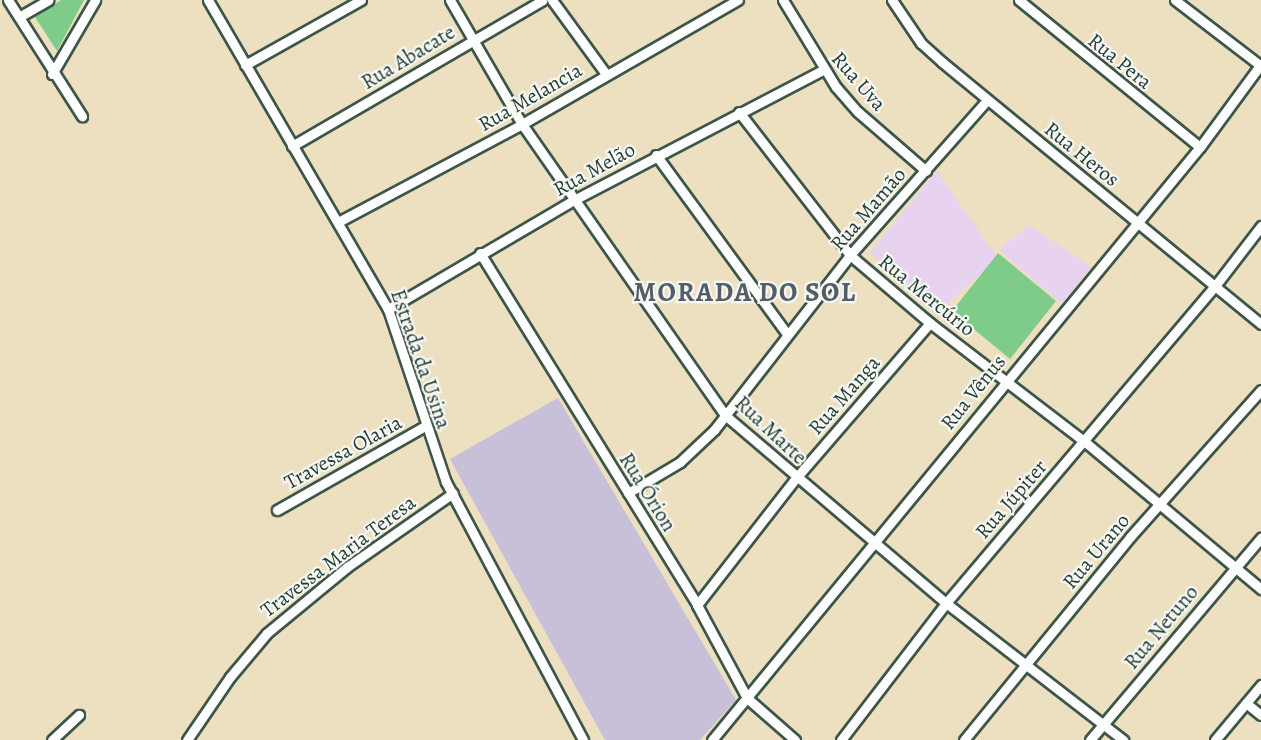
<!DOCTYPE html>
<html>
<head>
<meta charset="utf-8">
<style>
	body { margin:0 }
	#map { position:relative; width:1261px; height:740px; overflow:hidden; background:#ece0c0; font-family:Alegreya,serif }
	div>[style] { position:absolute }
	.built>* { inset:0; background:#e7d2ef }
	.industrial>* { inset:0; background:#c8bfd8 }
	.green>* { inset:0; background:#7ecb8a }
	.roads { filter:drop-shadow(2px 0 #3e5549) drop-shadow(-2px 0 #3e5549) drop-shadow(0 2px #3e5549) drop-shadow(0 -2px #3e5549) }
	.street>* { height:9px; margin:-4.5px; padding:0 4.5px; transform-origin:4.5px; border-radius:4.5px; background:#fff }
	span { translate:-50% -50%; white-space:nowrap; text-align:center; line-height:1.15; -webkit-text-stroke:4.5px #f6f6f2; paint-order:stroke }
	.street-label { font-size:21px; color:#1f3d34 }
	.district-label { font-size:27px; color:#535f68; font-weight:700; letter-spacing:1.5px }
</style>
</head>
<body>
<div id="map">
	<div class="built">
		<i style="clip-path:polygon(937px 171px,998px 258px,935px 315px,870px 252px)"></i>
		<i style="clip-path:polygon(1029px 225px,1091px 267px,1062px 304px,999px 250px)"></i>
	</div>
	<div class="industrial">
		<i style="clip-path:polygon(558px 398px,736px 700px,700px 740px,605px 740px,450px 459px)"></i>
	</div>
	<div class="green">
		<i style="clip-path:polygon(61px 0,84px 0,57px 51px,35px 17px)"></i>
		<i style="clip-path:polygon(998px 253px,1056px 301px,1010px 359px,952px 311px)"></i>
	</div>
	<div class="roads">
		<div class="street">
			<i style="left:8px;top:0;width:138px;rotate:57.5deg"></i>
			<i style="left:208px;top:0;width:358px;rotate:59.8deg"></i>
			<i style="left:388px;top:309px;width:182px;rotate:71.5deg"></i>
			<i style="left:446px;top:482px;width:292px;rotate:62deg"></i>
			<i style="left:450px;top:0;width:143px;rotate:59.9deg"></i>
			<i style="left:522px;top:124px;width:355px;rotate:55.1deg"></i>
			<i style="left:725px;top:415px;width:290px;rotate:40.4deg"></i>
			<i style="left:946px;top:603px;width:224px;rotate:37.7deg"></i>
			<i style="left:552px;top:0;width:92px;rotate:53.9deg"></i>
			<i style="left:783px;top:0;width:102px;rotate:58.7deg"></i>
			<i style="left:836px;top:87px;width:33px;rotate:49deg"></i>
			<i style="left:858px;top:112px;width:90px;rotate:40.9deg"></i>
			<i style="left:892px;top:0;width:52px;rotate:56deg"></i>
			<i style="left:921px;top:43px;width:28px;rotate:42deg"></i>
			<i style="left:942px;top:62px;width:413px;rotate:39.4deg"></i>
			<i style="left:1019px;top:0;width:233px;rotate:39.1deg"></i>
			<i style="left:1175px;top:0;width:108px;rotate:37.5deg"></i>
			<i style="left:19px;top:17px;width:34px;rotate:-30deg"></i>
			<i style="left:245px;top:65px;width:133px;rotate:-29.3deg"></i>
			<i style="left:52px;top:74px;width:86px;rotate:-59.8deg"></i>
			<i style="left:739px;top:112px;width:181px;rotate:52.2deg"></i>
			<i style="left:850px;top:255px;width:105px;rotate:40.4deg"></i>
			<i style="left:930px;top:323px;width:194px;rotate:37.5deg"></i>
			<i style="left:1084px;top:441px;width:231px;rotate:39.9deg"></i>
			<i style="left:292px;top:146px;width:290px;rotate:-30.2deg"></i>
			<i style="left:656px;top:155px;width:222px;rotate:53.8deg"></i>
			<i style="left:338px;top:222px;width:208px;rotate:-28deg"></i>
			<i style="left:522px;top:124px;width:249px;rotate:-29.9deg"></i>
			<i style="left:480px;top:253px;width:414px;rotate:58.3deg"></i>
			<i style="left:697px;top:605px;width:106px;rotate:61.7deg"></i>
			<i style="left:747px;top:698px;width:64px;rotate:41.2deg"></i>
			<i style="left:388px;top:309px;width:216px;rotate:-30.4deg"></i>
			<i style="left:574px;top:200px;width:281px;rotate:-27.6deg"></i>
			<i style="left:628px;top:493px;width:61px;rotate:-30.8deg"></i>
			<i style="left:680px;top:462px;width:47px;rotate:-43.3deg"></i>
			<i style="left:714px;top:430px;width:222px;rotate:-52.1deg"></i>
			<i style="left:850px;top:255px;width:207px;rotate:-48.5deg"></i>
			<i style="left:277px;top:510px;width:170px;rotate:-29.6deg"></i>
			<i style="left:697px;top:605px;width:161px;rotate:-52.1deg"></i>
			<i style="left:796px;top:478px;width:205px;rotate:-49.2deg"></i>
			<i style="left:1246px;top:703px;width:19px;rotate:39deg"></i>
			<i style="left:52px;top:740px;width:37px;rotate:-43deg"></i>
			<i style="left:187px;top:740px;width:76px;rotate:-55.7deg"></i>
			<i style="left:230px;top:677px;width:57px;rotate:-49.9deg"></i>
			<i style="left:267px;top:633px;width:104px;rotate:-39.5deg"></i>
			<i style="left:347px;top:567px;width:129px;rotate:-34.9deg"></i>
			<i style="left:712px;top:740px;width:768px;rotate:-50.55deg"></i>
			<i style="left:1200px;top:147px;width:103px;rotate:-53.7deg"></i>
			<i style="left:841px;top:740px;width:173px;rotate:-52.5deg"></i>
			<i style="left:946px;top:603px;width:416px;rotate:-49.7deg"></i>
			<i style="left:1215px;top:286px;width:76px;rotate:-52.5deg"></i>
			<i style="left:964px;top:740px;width:262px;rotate:-50.7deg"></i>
			<i style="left:1130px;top:537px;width:197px;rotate:-48.3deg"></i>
			<i style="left:1090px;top:740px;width:265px;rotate:-49.8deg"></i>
			<i style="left:1215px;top:740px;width:72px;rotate:-50.1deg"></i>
		</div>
	</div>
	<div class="street-label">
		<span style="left:408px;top:57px;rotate:-31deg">Rua Abacate</span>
		<span style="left:1120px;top:61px;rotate:39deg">Rua Pera</span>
		<span style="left:859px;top:81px;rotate:49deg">Rua Uva</span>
		<span style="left:530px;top:97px;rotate:-30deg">Rua Melancia</span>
		<span style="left:1082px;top:154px;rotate:39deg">Rua Heros</span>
		<span style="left:594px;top:169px;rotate:-29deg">Rua Melão</span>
		<span style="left:868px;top:209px;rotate:-49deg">Rua Mamão</span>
		<span style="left:927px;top:295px;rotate:39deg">Rua Mercúrio</span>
		<span style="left:421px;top:359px;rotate:71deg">Estrada da Usina</span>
		<span style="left:973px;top:392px;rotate:-51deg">Rua Vênus</span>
		<span style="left:844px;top:395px;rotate:-49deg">Rua Manga</span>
		<span style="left:771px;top:430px;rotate:43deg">Rua Marte</span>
		<span style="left:343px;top:452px;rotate:-29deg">Travessa Olaria</span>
		<span style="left:648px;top:492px;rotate:58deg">Rua Órion</span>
		<span style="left:1011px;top:499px;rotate:-49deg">Rua Júpiter</span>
		<span style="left:1096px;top:551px;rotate:-50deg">Rua Urano</span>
		<span style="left:338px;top:556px;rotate:-37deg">Travessa Maria Teresa</span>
		<span style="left:1161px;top:627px;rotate:-50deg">Rua Netuno</span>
	</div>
	<div class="district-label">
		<span style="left:745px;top:293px">MORADA DO SOL</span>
	</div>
</div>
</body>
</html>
